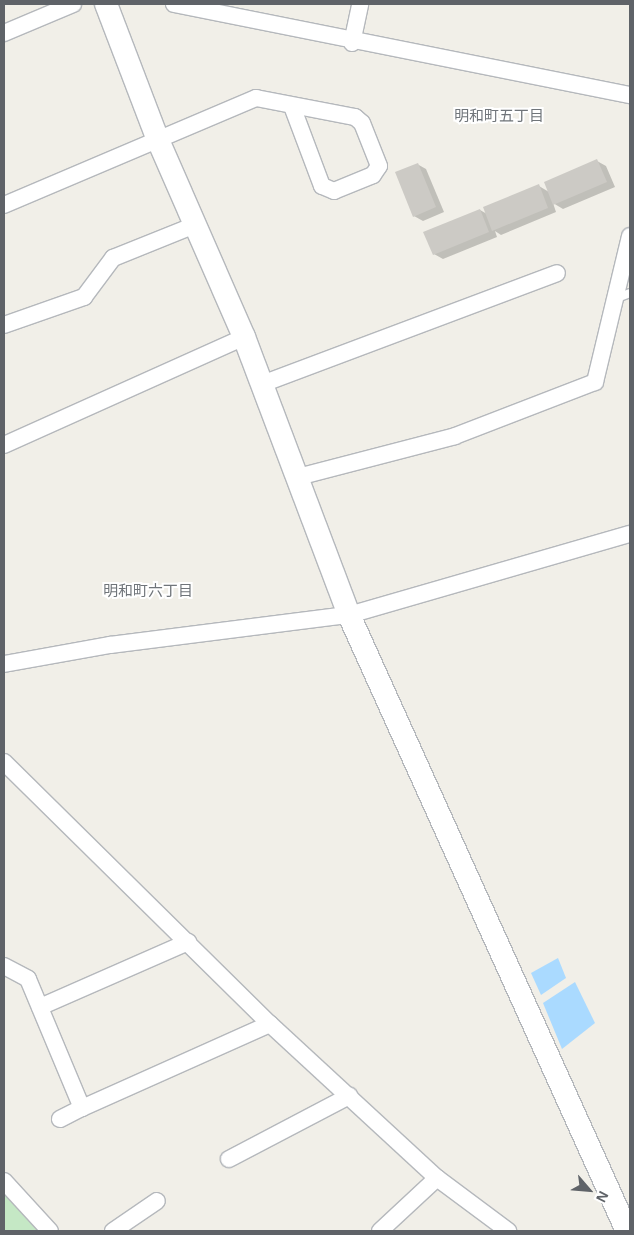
<!DOCTYPE html>
<html>
<head>
<meta charset="utf-8">
<style>
	body { margin:0 }
	#map { position:relative; width:634px; height:1235px; overflow:hidden; background:#f1efe8; font-family:Helvetica,"Noto Sans JP",sans-serif }
	div>[style] { position:absolute }
	.green>* { inset:0; background:#c5e8c5 }
	.water>* { inset:0; background:#aadaff }
	.shadow>* { inset:0; background:#0003 }
	.building>* { inset:0; background:#cccac5 }
	.roads { filter:drop-shadow(1px 0 #b5b8bc) drop-shadow(-1px 0 #b5b8bc) drop-shadow(0 1px #b5b8bc) drop-shadow(0 -1px #b5b8bc) }
	.lane>* { height:8px; margin:-4px; padding:0 4px; transform-origin:4px; border-radius:4px; background:#fff }
	.street>* { height:16px; margin:-8px; padding:0 8px; transform-origin:8px; border-radius:8px; background:#fff }
	.secondary>* { height:22px; margin:-11px; padding:0 11px; transform-origin:11px; border-radius:11px; background:#fff }
	span { translate:-50% -50%; white-space:nowrap; text-align:center; line-height:1.15; -webkit-text-stroke:4px #fff; paint-order:stroke }
	.neighbourhood-label { font-size:15px; color:#70757a }
	.frame { position:absolute; inset:0; border:5px solid #5f6368; pointer-events:none }
	.north { position:absolute; left:564px; top:1165px; width:50px; height:50px; -webkit-text-stroke:4px #fff; paint-order:stroke; rotate:117deg; font-size:14px; font-weight:700; line-height:20px; text-align:center; color:#5f6368 }
	.north::after { content:''; display:block; margin:auto; width:18px; height:22px; background:#5f6368; clip-path:polygon(50% 0,100% 100%,50% 72%,0 100%) }
</style>
</head>
<body>
<div id="map">
	<div class="green">
		<i style="clip-path:polygon(4px 1193px,11px 1201px,45px 1231px,4px 1231px)"></i>
	</div>
	<div class="water">
		<i style="clip-path:polygon(558px 958px,566px 978px,541px 995px,531px 973px)"></i>
		<i style="clip-path:polygon(575px 982px,595px 1023px,562px 1049px,543px 1003px)"></i>
	</div>
	<div class="shadow">
		<i style="clip-path:polygon(597px 161px,606px 166px,615px 187px,563px 209px,553px 203px,556px 212px,501px 235px,495px 231px,497px 237px,443px 259px,434px 254px,480px 210px,487px 214px,539px 186px,549px 192px)"></i>
		<i style="clip-path:polygon(417px 164px,426px 169px,444px 212px,423px 221px,414px 216px)"></i>
	</div>
	<div class="building">
		<i style="clip-path:polygon(597px 159px,607px 182px,553px 205px,544px 182px)"></i>
		<i style="clip-path:polygon(418px 163px,436px 207px,413px 217px,395px 172px)"></i>
		<i style="clip-path:polygon(539px 184px,548px 208px,492px 231px,483px 207px)"></i>
		<i style="clip-path:polygon(480px 209px,489px 232px,433px 255px,423px 232px)"></i>
	</div>
	<div class="roads">
		<div class="lane">
			<i style="left:617px;top:298px;width:14px;rotate:-21deg"></i>
		</div>
		<div class="street">
			<i style="left:174px;top:4px;width:465px;rotate:11.3deg"></i>
			<i style="left:4px;top:33px;width:75px;rotate:-22.8deg"></i>
			<i style="left:352px;top:43px;width:40px;rotate:-78deg"></i>
			<i style="left:4px;top:205px;width:274px;rotate:-23deg"></i>
			<i style="left:256px;top:98px;width:101px;rotate:10.9deg"></i>
			<i style="left:355px;top:117px;width:9px;rotate:41deg"></i>
			<i style="left:362px;top:123px;width:46px;rotate:68.4deg"></i>
			<i style="left:379px;top:166px;width:11px;rotate:124deg"></i>
			<i style="left:373px;top:175px;width:42px;rotate:157.7deg"></i>
			<i style="left:334px;top:191px;width:13px;rotate:-157deg"></i>
			<i style="left:322px;top:186px;width:85px;rotate:-110.6deg"></i>
			<i style="left:4px;top:325px;width:85px;rotate:-19.3deg"></i>
			<i style="left:84px;top:297px;width:49px;rotate:-53.4deg"></i>
			<i style="left:113px;top:258px;width:88px;rotate:-21.9deg"></i>
			<i style="left:262px;top:384px;width:315px;rotate:-20.6deg"></i>
			<i style="left:4px;top:445px;width:263px;rotate:-24.2deg"></i>
			<i style="left:298px;top:477px;width:162px;rotate:-14.6deg"></i>
			<i style="left:455px;top:436px;width:150px;rotate:-21.1deg"></i>
			<i style="left:595px;top:382px;width:150px;rotate:-76.5deg"></i>
			<i style="left:4px;top:664px;width:108px;rotate:-10.2deg"></i>
			<i style="left:110px;top:645px;width:241px;rotate:-7.2deg"></i>
			<i style="left:349px;top:615px;width:292px;rotate:-16.1deg"></i>
			<i style="left:4px;top:762px;width:373px;rotate:44.6deg"></i>
			<i style="left:270px;top:1024px;width:227px;rotate:42.7deg"></i>
			<i style="left:437px;top:1178px;width:89px;rotate:36.7deg"></i>
			<i style="left:4px;top:966px;width:27px;rotate:28deg"></i>
			<i style="left:28px;top:979px;width:140px;rotate:67.3deg"></i>
			<i style="left:82px;top:1108px;width:206px;rotate:-24.1deg"></i>
			<i style="left:40px;top:1007px;width:162px;rotate:-23.7deg"></i>
			<i style="left:60px;top:1119px;width:25px;rotate:-27deg"></i>
			<i style="left:229px;top:1159px;width:136px;rotate:-27.7deg"></i>
			<i style="left:4px;top:1181px;width:68px;rotate:47.4deg"></i>
			<i style="left:113px;top:1231px;width:53px;rotate:-34.3deg"></i>
			<i style="left:380px;top:1231px;width:78px;rotate:-42.9deg"></i>
		</div>
		<div class="secondary">
			<i style="left:106px;top:4px;width:146px;rotate:69.1deg"></i>
			<i style="left:158px;top:140px;width:215px;rotate:66.4deg"></i>
			<i style="left:244px;top:337px;width:297px;rotate:69.3deg"></i>
			<i style="left:349px;top:615px;width:676px;rotate:65.71deg"></i>
		</div>
	</div>
	<div class="neighbourhood-label">
		<span style="left:499px;top:116px">明和町五丁目</span>
		<span style="left:148px;top:591px">明和町六丁目</span>
	</div>
	<div class="frame"></div>
	<div class="north">N</div>
</div>
</body>
</html>
